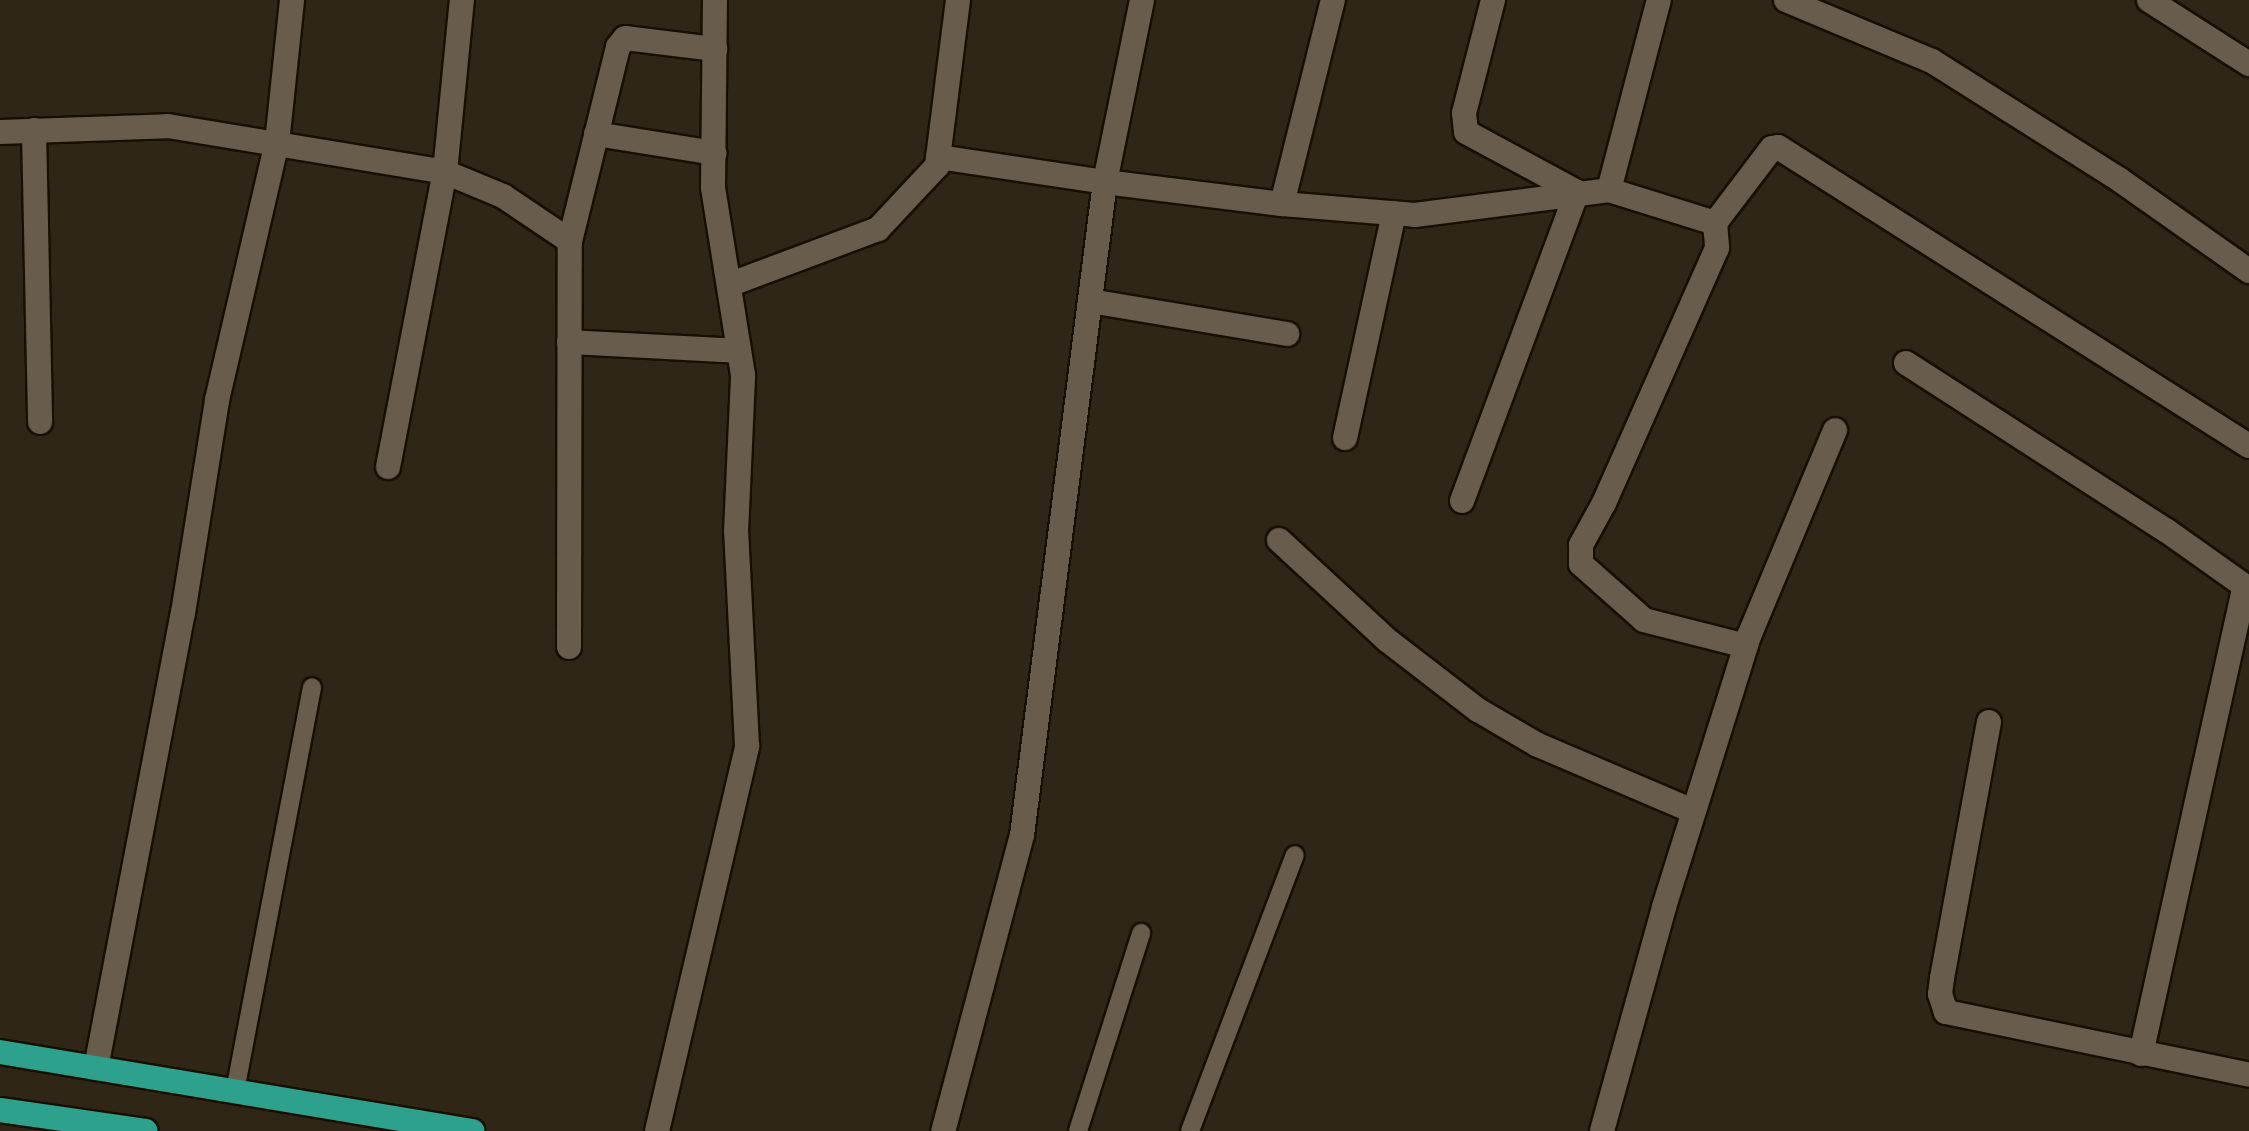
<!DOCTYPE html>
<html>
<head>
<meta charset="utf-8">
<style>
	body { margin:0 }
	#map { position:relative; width:2249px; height:1131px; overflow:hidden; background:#302617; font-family:Barlow,sans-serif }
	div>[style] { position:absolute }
	.roads { filter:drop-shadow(2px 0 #180f03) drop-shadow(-2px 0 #180f03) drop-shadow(0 2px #180f03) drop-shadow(0 -2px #180f03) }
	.lane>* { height:18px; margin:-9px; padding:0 9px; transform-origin:9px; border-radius:9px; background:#685c4c }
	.street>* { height:24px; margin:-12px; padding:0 12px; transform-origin:12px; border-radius:12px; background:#685c4c }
	.highway>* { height:24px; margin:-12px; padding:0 12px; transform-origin:12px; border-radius:12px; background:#2da18b }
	span { translate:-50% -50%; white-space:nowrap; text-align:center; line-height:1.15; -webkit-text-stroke:6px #151009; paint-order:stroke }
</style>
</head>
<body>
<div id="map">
	<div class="roads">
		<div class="lane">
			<i style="left:235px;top:1091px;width:411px;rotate:-79.2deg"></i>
			<i style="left:1078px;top:1131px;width:208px;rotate:-72.3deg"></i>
			<i style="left:1190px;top:1131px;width:295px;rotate:-69.2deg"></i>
		</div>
		<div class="street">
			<i style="left:1142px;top:0;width:186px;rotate:101.5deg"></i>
			<i style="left:1105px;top:182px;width:178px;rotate:7.1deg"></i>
			<i style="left:1282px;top:204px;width:133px;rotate:4.7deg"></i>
			<i style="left:1415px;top:215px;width:196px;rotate:-7.3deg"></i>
			<i style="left:1609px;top:190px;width:196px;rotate:-75.3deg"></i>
			<i style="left:1786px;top:0;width:158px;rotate:22.7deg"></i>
			<i style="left:1932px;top:61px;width:222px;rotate:32.3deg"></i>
			<i style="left:2120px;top:180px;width:158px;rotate:35.2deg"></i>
			<i style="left:2149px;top:0;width:119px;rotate:32.6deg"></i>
			<i style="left:34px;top:130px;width:292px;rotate:88.8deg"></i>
			<i style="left:0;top:132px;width:168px;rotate:-2deg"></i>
			<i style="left:168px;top:126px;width:281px;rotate:9.4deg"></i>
			<i style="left:445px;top:172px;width:63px;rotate:22.5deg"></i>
			<i style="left:503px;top:196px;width:81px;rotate:33.9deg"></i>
			<i style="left:570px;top:241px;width:200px;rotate:-76.1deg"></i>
			<i style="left:618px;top:47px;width:11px;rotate:-52deg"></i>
			<i style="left:625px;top:38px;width:91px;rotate:7deg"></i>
			<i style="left:596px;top:134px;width:120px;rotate:9.1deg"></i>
			<i style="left:938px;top:157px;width:169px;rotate:8.5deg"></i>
			<i style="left:1105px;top:182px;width:658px;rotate:97.24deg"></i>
			<i style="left:1022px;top:835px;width:306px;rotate:104.9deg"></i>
			<i style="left:1609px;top:190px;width:111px;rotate:17.3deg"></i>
			<i style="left:1715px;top:223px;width:25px;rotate:85deg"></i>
			<i style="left:1717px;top:248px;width:279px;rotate:113.9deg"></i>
			<i style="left:1604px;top:503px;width:48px;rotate:118.7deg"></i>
			<i style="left:1581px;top:545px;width:19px;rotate:90deg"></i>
			<i style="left:1581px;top:564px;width:84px;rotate:41.6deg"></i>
			<i style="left:1644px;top:620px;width:105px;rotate:14.3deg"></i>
			<i style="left:1282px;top:204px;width:210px;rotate:-76deg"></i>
			<i style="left:1715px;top:223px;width:94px;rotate:-52.8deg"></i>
			<i style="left:1772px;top:148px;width:6px;rotate:-9deg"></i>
			<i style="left:1778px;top:147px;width:558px;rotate:32.41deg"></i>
			<i style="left:731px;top:284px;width:157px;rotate:-20.5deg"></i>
			<i style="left:878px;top:229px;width:86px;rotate:-46.9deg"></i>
			<i style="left:937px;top:166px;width:167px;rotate:-82.8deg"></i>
			<i style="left:1090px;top:301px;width:200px;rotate:9.5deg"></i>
			<i style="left:569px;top:342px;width:170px;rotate:3deg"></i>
			<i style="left:1906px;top:363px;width:310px;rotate:32.8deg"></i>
			<i style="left:2167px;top:531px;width:100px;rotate:35.3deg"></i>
			<i style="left:1345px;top:438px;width:230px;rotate:-77.7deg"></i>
			<i style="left:388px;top:467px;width:300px;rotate:-79.1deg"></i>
			<i style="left:445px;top:172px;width:173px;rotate:-84.4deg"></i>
			<i style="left:1462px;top:501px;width:330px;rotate:-69.6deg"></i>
			<i style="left:1577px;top:192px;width:126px;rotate:-151.6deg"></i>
			<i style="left:1466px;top:132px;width:19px;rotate:-96deg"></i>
			<i style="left:1464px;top:113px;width:117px;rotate:-75.6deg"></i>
			<i style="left:1279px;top:540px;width:147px;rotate:42.8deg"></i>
			<i style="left:1387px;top:640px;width:115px;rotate:37.6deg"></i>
			<i style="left:1478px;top:710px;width:69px;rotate:30.3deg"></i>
			<i style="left:1538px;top:745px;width:168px;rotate:23.1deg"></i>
			<i style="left:569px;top:647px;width:406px;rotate:-89.9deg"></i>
			<i style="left:1989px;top:722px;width:260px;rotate:100.4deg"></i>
			<i style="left:1942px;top:978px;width:16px;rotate:97deg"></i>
			<i style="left:1940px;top:994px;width:19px;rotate:72deg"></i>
			<i style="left:1946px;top:1012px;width:309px;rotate:11.7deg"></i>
			<i style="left:2141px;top:1054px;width:479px;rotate:-77.5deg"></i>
			<i style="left:96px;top:1068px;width:463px;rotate:-79.2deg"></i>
			<i style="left:183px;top:613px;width:216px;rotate:-80.9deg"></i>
			<i style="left:217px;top:400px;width:264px;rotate:-76.9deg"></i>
			<i style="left:277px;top:143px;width:144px;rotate:-84deg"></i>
			<i style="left:657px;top:1131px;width:395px;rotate:-76.8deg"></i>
			<i style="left:747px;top:746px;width:214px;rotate:-92.9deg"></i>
			<i style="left:736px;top:532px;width:157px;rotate:-87.4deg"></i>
			<i style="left:743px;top:375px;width:189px;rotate:-99.1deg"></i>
			<i style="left:713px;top:188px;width:188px;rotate:-89.4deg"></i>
			<i style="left:1602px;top:1131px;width:232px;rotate:-74.5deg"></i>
			<i style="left:1664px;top:907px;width:284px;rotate:-72.6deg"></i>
			<i style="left:1749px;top:636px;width:223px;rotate:-67.3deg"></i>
		</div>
		<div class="highway">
			<i style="left:0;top:1052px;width:479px;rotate:9.5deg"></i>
			<i style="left:0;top:1110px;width:147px;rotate:8.2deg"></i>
		</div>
	</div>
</div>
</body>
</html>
